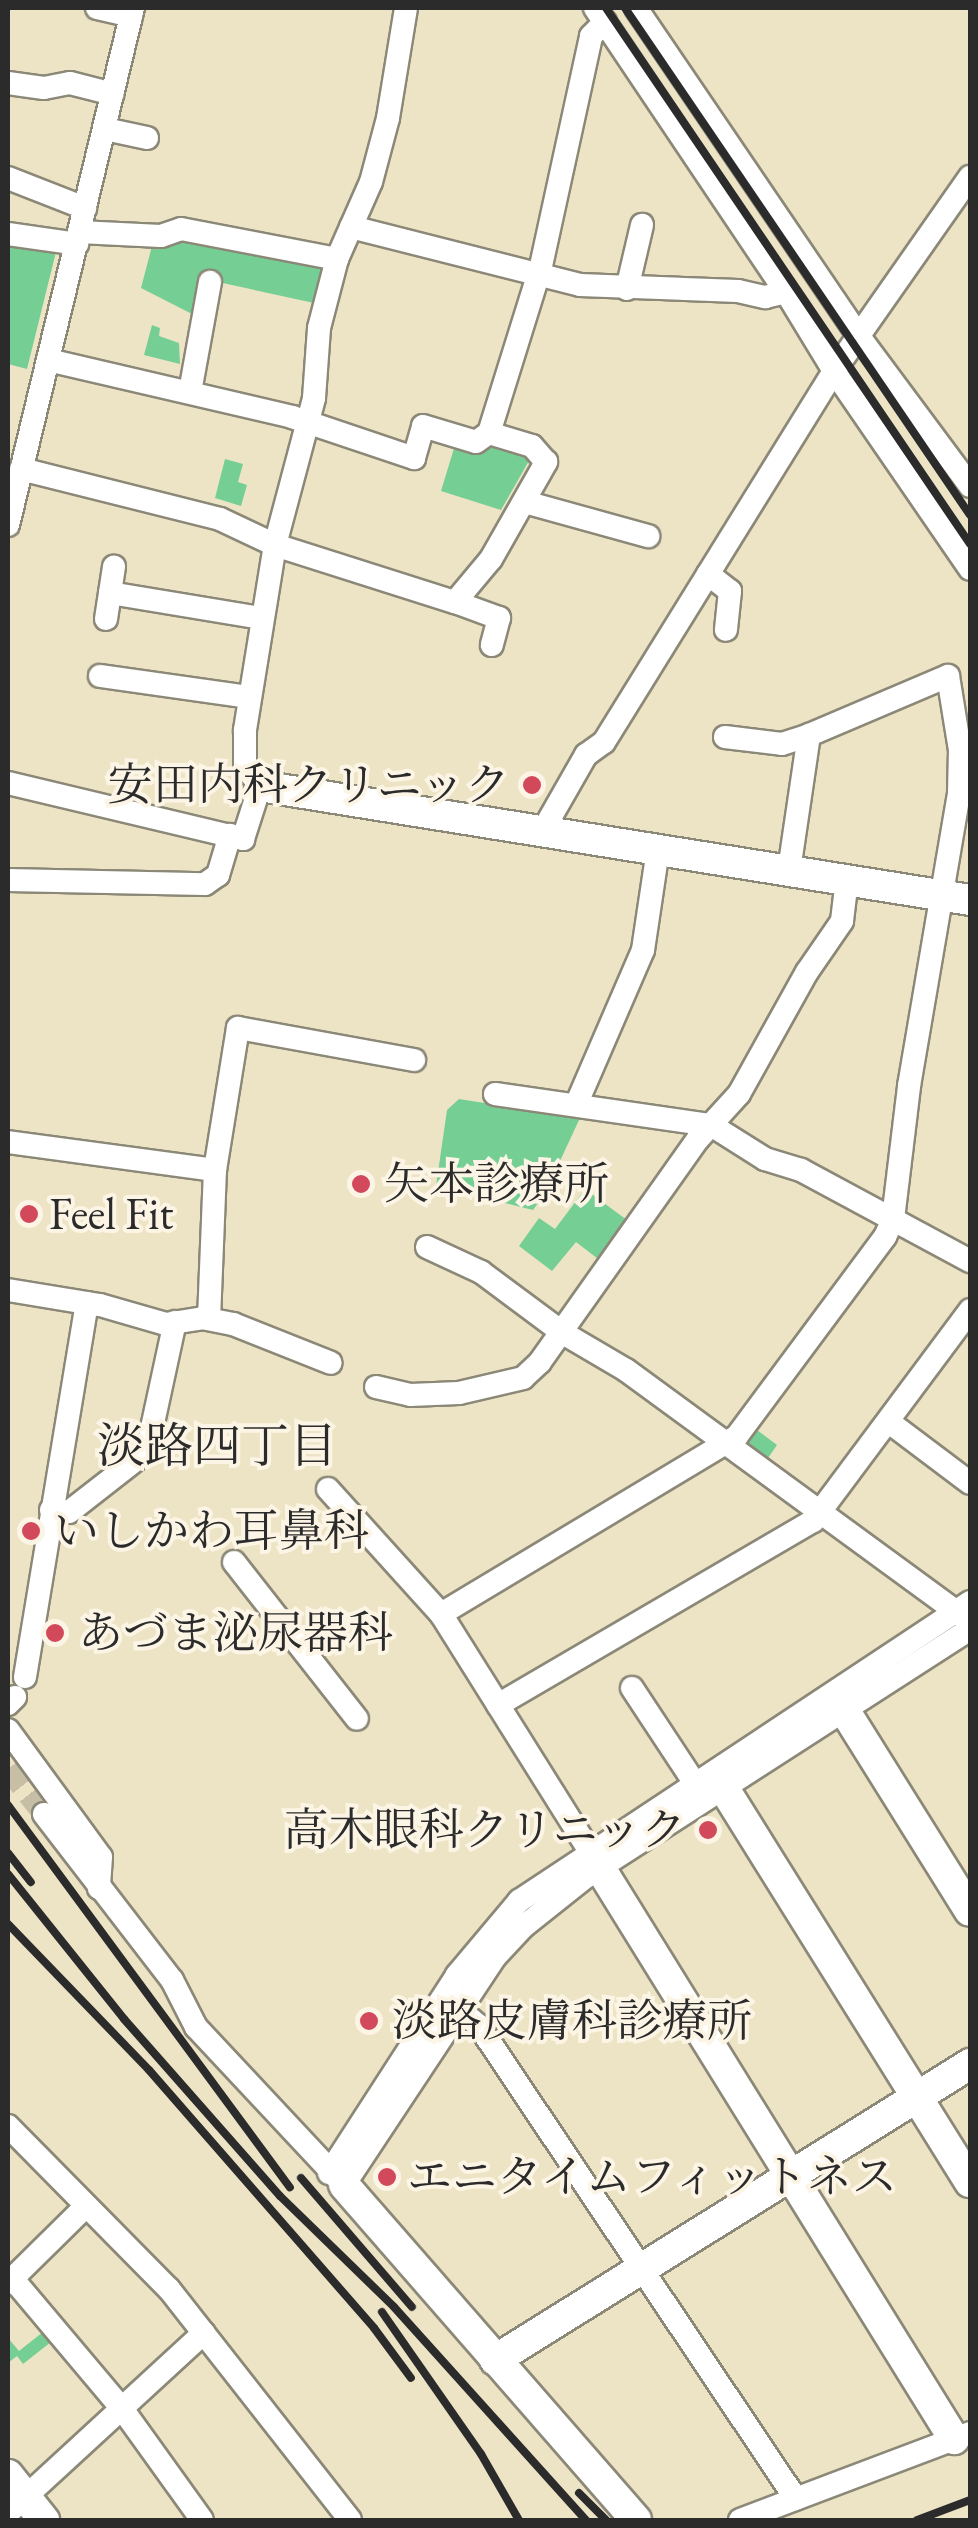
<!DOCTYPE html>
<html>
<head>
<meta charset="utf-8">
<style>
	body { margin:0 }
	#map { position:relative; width:978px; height:2528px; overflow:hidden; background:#ede4c5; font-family:"EB Garamond","Noto Serif JP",serif }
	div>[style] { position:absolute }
	.green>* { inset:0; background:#75cf95 }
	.minor-tunnel>* { height:22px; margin-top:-11px; transform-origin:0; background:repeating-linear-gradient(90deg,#c6bfa6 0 22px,transparent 0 33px) }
	.roads { filter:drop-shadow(2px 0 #8c8878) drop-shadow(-2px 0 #8c8878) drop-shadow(0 2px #8c8878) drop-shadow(0 -2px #8c8878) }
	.minor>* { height:22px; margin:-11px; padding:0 11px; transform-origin:11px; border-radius:11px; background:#fff }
	.tertiary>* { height:30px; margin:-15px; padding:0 15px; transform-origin:15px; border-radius:15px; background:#fff }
	.rail>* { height:8px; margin:-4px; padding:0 4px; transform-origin:4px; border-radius:4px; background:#2b2b2b }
	.dots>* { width:28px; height:28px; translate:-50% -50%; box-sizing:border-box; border:5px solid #fcf5e5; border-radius:50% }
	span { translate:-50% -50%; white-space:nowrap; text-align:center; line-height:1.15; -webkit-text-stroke:8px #fcf5e5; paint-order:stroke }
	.poi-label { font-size:45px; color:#2b2b2b }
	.right { translate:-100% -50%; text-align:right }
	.left { translate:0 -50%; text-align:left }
	.neighbourhood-label { font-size:48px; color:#2b2b2b }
	.frame { position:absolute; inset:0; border:10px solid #2b2b2b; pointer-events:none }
</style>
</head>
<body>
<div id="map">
	<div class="green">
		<i style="clip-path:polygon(176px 235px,324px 268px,314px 303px,218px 282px,196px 316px,141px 288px,153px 242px)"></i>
		<i style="clip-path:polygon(8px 242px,56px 252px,27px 369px,8px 364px)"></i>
		<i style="clip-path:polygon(152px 325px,160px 328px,159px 336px,179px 343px,180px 364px,144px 355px)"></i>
		<i style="clip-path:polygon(493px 444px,526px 451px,530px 459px,501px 510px,441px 491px,455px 445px)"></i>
		<i style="clip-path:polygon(225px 459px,243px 464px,238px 482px,247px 485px,241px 506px,215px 498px)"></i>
		<i style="clip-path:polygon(459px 1099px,580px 1118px,560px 1161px,563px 1168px,533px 1210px,436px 1186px,447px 1110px)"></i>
		<i style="clip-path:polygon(585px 1189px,635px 1226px,606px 1265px,576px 1242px,552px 1271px,519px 1246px,539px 1218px,555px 1229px)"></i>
		<i style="clip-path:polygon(757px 1430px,777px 1445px,766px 1461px,748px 1442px)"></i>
		<i style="clip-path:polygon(43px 2332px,51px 2342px,23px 2364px,17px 2356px,8px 2363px,8px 2338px,19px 2351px)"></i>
	</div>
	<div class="minor-tunnel">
		<i style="left:8px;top:1769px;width:58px;rotate:51.3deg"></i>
	</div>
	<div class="roads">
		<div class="minor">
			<i style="left:97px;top:8px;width:35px;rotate:13deg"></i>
			<i style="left:595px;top:8px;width:342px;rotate:56.1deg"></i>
			<i style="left:786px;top:292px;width:92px;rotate:58.7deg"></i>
			<i style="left:834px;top:371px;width:240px;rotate:55.5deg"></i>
			<i style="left:636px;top:8px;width:395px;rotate:55.8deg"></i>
			<i style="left:858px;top:335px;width:188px;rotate:53.4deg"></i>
			<i style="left:8px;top:83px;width:36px;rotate:8deg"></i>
			<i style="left:44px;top:88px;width:26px;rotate:-11deg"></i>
			<i style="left:70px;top:83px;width:44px;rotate:14.3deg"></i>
			<i style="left:105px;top:129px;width:43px;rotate:12.1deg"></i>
			<i style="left:8px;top:178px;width:83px;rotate:21.3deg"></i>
			<i style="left:351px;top:227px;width:236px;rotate:14.2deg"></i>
			<i style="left:580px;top:285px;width:158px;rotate:2.2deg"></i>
			<i style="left:738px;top:291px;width:28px;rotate:13deg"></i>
			<i style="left:765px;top:297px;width:22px;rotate:-13deg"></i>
			<i style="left:79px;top:232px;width:82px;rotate:2.8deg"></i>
			<i style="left:161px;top:236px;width:21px;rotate:-19deg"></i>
			<i style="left:181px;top:229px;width:159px;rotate:10.9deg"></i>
			<i style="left:8px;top:234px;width:70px;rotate:8.2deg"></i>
			<i style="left:627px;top:289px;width:66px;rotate:-76.8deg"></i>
			<i style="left:48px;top:360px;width:251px;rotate:13.1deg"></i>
			<i style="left:292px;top:417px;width:129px;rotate:18.6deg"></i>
			<i style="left:414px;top:458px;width:33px;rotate:-74deg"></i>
			<i style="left:423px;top:426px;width:55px;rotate:16.8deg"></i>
			<i style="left:476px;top:442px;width:16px;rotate:-35deg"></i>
			<i style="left:190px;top:392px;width:112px;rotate:-79.7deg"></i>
			<i style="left:21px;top:469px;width:205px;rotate:14.1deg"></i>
			<i style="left:220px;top:519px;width:61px;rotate:25.3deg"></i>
			<i style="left:275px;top:545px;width:189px;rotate:17.6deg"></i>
			<i style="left:455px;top:602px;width:56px;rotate:-50.1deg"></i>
			<i style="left:491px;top:559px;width:112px;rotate:-60.4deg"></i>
			<i style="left:546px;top:462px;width:21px;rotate:-131deg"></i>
			<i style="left:532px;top:446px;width:45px;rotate:-163.2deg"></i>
			<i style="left:489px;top:433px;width:175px;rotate:-72.7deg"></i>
			<i style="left:541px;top:266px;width:235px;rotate:-77.7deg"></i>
			<i style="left:591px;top:36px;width:20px;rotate:-45deg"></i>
			<i style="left:525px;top:502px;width:128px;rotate:15.5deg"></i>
			<i style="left:8px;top:525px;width:532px;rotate:-76.41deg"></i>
			<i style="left:708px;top:574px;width:28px;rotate:38deg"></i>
			<i style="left:730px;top:591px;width:39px;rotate:96deg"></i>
			<i style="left:110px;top:593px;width:153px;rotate:9.4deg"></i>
			<i style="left:455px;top:602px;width:47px;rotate:20deg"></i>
			<i style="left:499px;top:618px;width:28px;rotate:105deg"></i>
			<i style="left:106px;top:619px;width:53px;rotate:-81.3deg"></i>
			<i style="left:100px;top:676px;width:151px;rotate:8deg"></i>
			<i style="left:725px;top:737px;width:57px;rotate:7deg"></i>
			<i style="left:782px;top:744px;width:28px;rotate:-18deg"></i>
			<i style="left:8px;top:783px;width:242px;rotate:13.4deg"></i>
			<i style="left:243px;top:839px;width:56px;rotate:-72.2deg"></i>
			<i style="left:260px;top:786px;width:25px;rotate:-127deg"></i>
			<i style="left:245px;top:766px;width:36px;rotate:-90deg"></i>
			<i style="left:245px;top:730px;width:187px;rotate:-80.8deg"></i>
			<i style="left:275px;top:545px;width:152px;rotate:-75.1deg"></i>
			<i style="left:314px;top:398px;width:70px;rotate:-85.9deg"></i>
			<i style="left:319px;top:328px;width:71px;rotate:-75.4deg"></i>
			<i style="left:337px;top:259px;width:84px;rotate:-66.2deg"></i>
			<i style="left:371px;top:182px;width:66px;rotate:-75.1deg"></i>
			<i style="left:388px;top:118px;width:111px;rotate:-80.7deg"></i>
			<i style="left:542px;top:832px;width:89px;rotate:-60.3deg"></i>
			<i style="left:586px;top:755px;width:22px;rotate:-36deg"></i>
			<i style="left:604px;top:742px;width:437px;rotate:-58.2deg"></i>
			<i style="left:834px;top:371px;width:237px;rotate:-55deg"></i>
			<i style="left:8px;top:880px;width:197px;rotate:1.2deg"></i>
			<i style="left:205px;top:884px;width:16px;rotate:-35deg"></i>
			<i style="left:218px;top:875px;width:42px;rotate:-73.3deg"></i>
			<i style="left:495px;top:1094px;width:218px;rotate:8.2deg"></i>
			<i style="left:711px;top:1125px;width:64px;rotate:32.2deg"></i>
			<i style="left:765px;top:1159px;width:38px;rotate:17deg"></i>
			<i style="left:801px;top:1170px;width:192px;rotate:28.3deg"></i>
			<i style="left:576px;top:1105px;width:169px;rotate:-66.6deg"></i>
			<i style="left:643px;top:950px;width:101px;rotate:-81.5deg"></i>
			<i style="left:8px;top:1142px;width:209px;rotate:7.7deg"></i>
			<i style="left:427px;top:1247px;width:60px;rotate:24.8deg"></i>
			<i style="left:481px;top:1272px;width:102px;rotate:36.6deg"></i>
			<i style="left:563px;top:1333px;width:73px;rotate:30.4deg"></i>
			<i style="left:626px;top:1370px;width:421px;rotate:36.2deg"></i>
			<i style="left:8px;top:1290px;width:93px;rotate:9.3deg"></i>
			<i style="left:100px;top:1305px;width:69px;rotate:16.1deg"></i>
			<i style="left:166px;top:1324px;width:36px;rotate:-9deg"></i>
			<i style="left:202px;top:1318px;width:32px;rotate:11deg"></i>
			<i style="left:233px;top:1324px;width:105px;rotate:21.7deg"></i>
			<i style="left:209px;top:1319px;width:149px;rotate:-87.7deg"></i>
			<i style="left:215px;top:1170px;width:144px;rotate:-80.8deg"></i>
			<i style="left:238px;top:1028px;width:179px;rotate:10.3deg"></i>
			<i style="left:376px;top:1387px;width:35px;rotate:13deg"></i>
			<i style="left:410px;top:1395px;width:49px;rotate:-2.3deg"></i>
			<i style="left:459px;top:1393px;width:66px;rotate:-13.2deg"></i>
			<i style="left:523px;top:1378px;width:23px;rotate:-43deg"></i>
			<i style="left:540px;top:1362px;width:273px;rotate:-54.7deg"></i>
			<i style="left:698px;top:1139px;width:61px;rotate:-47.7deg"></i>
			<i style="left:739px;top:1094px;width:140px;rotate:-60.9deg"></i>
			<i style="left:807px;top:972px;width:62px;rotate:-55.5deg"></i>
			<i style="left:842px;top:921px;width:42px;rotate:-83.2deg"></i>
			<i style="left:889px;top:1422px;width:101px;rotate:37deg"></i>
			<i style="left:328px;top:1489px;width:169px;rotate:47.9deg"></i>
			<i style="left:441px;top:1614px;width:294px;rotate:57.9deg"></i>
			<i style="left:51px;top:1510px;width:18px;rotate:6deg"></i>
			<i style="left:69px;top:1512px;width:99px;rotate:-38deg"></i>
			<i style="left:147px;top:1451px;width:132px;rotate:-77.8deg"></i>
			<i style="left:234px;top:1562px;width:199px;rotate:51.9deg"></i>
			<i style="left:441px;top:1614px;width:345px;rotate:-31deg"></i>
			<i style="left:737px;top:1436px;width:248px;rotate:-53.4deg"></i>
			<i style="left:885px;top:1237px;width:20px;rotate:-66deg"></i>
			<i style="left:893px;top:1219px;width:134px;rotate:-83.1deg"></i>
			<i style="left:909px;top:1086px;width:297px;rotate:-80.3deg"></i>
			<i style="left:959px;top:793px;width:43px;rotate:-88.7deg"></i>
			<i style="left:960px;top:750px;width:75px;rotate:-99.2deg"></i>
			<i style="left:948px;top:676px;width:151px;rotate:157deg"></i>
			<i style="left:809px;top:735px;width:136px;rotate:98.4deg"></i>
			<i style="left:25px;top:1677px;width:379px;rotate:-80.6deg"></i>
			<i style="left:632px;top:1688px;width:113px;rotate:56.6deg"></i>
			<i style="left:8px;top:1704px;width:10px;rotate:-45deg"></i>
			<i style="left:498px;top:1705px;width:365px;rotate:-30.3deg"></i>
			<i style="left:813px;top:1521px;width:263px;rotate:-53.3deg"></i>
			<i style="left:8px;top:1730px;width:157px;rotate:53.8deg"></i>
			<i style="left:101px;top:1857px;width:31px;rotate:94deg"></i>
			<i style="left:44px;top:1814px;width:210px;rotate:52.4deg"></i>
			<i style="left:172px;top:1980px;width:53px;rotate:62.9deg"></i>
			<i style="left:196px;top:2027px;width:216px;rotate:46.9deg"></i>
			<i style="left:344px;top:2185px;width:273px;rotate:-56.5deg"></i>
			<i style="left:495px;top:1957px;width:41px;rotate:-47deg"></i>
			<i style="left:523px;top:1927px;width:82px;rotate:-38.6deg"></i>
			<i style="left:587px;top:1876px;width:456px;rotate:-32.8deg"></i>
			<i style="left:460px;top:2010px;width:25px;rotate:40deg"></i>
			<i style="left:479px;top:2026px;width:569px;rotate:56.17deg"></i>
			<i style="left:8px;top:2126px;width:229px;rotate:45.4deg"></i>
			<i style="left:169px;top:2289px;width:293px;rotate:51.9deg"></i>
			<i style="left:329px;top:2173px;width:236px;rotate:-57.1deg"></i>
			<i style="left:457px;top:1975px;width:97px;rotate:-50deg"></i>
			<i style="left:519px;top:1901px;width:541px;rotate:-33.54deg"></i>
			<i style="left:12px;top:2278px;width:172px;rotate:49.9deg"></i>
			<i style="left:123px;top:2410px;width:135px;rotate:54.3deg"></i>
			<i style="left:8px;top:2283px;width:108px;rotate:-44.6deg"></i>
			<i style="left:8px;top:2513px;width:266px;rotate:-42.6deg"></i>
			<i style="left:740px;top:2520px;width:246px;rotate:-20.7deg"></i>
		</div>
		<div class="tertiary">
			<i style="left:260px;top:786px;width:719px;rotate:9.12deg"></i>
			<i style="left:843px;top:1708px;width:239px;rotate:58deg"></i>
			<i style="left:723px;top:1787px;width:466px;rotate:58deg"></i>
			<i style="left:600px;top:1868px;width:672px;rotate:58.2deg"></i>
			<i style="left:344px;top:2185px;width:444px;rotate:48.9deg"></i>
			<i style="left:495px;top:2360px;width:560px;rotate:-31.93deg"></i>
			<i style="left:8px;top:2475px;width:58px;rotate:51.3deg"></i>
		</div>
	</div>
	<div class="rail">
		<i style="left:606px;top:8px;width:648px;rotate:55.82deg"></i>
		<i style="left:625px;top:8px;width:613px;rotate:55.77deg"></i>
		<i style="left:8px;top:1805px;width:475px;rotate:53.6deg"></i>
		<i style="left:8px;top:1853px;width:37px;rotate:52deg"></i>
		<i style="left:8px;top:1874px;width:186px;rotate:51.3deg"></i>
		<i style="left:124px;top:2019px;width:236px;rotate:48.6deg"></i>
		<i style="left:280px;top:2196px;width:159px;rotate:44.2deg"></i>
		<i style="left:394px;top:2307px;width:287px;rotate:48deg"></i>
		<i style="left:8px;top:1924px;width:203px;rotate:46deg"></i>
		<i style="left:149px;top:2070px;width:342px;rotate:48.9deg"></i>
		<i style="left:374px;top:2328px;width:62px;rotate:53.5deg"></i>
		<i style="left:301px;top:2178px;width:170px;rotate:49.3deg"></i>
		<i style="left:382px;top:2312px;width:173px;rotate:55.1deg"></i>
		<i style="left:481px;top:2454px;width:76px;rotate:60.1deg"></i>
		<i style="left:579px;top:2493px;width:38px;rotate:45deg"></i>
		<i style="left:917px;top:2520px;width:57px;rotate:-20.7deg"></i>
	</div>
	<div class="dots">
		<i style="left:532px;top:785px;background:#d1495b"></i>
		<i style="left:361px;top:1184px;background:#d1495b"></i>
		<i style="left:29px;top:1214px;background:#d1495b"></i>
		<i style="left:31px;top:1531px;background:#d1495b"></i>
		<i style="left:55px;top:1633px;background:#d1495b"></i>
		<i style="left:708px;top:1830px;background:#d1495b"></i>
		<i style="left:369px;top:2021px;background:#d1495b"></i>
		<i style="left:387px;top:2177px;background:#d1495b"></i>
	</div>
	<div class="poi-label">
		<span class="right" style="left:510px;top:785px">安田内科クリニック</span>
		<span class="left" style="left:384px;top:1184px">矢本診療所</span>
		<span class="left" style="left:49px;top:1214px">Feel Fit</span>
		<span class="left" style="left:54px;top:1531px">いしかわ耳鼻科</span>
		<span class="left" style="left:78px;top:1633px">あづま泌尿器科</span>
		<span class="right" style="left:686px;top:1830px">高木眼科クリニック</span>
		<span class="left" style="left:392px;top:2021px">淡路皮膚科診療所</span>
		<span class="left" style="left:407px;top:2177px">エニタイムフィットネス</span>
	</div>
	<div class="neighbourhood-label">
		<span style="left:217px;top:1446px">淡路四丁目</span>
	</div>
	<div class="frame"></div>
</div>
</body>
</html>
